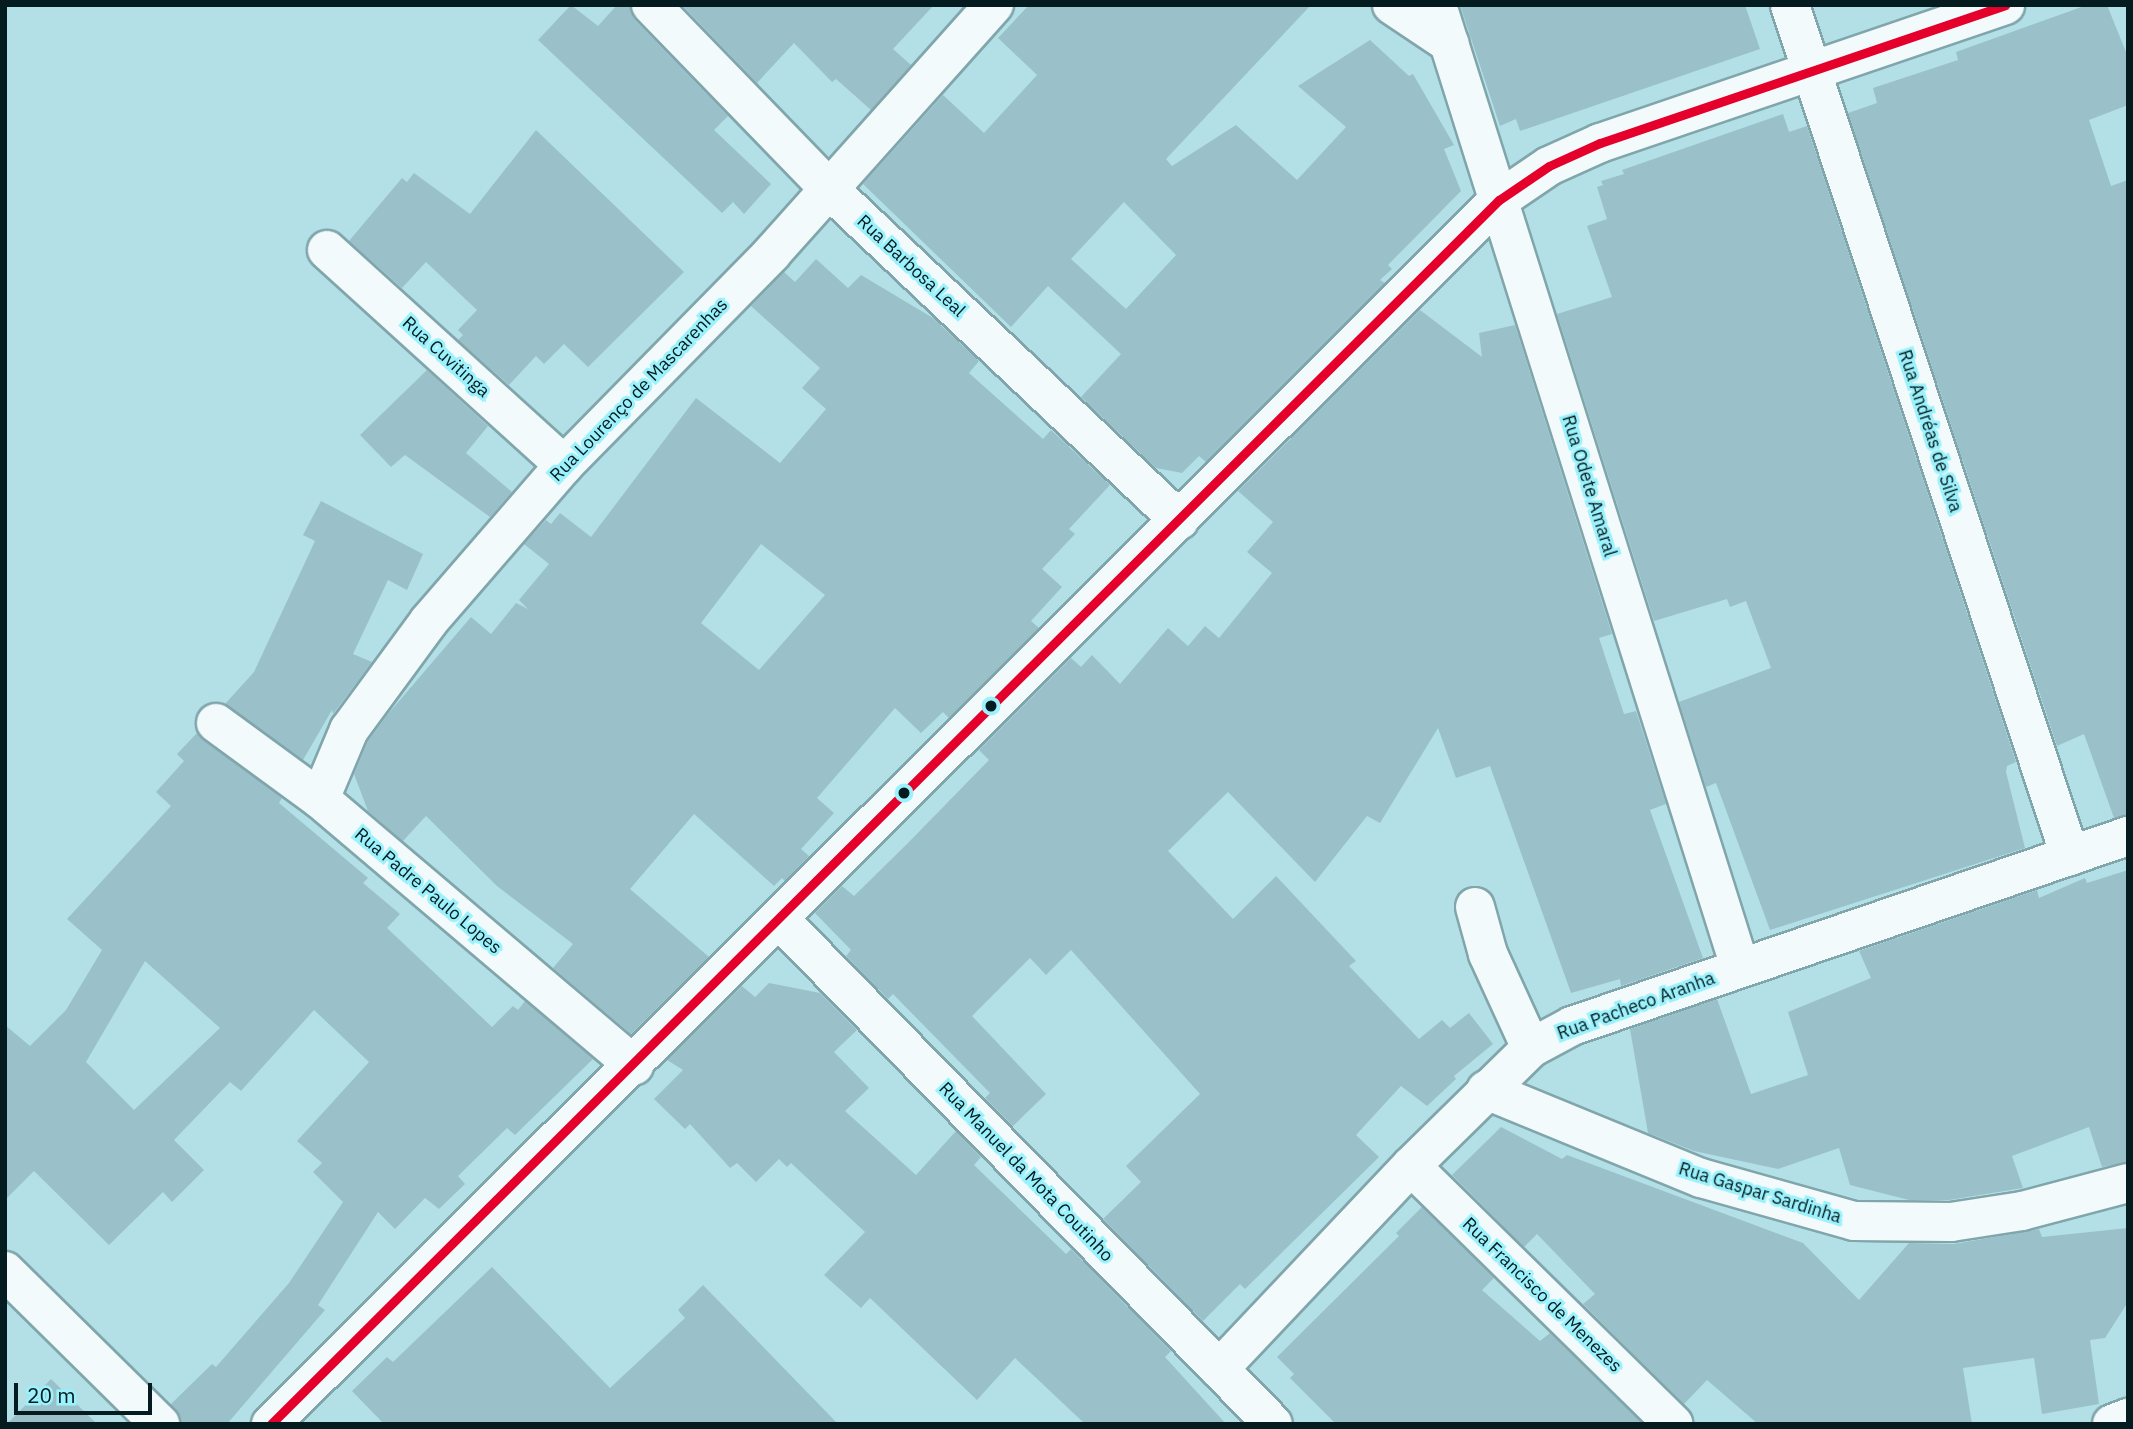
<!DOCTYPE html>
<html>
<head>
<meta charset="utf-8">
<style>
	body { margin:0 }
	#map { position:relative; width:2133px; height:1429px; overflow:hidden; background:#b2e0e6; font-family:"IBM Plex Sans",sans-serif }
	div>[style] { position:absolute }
	.building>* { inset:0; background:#9ac1ca }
	.roads { filter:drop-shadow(2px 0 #80a6ab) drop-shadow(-2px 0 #80a6ab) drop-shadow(0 2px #80a6ab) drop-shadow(0 -2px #80a6ab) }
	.minor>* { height:38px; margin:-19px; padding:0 19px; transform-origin:19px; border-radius:19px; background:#f3fafb }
	.bus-1>* { height:9px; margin:-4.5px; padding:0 4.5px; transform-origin:4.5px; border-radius:4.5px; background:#e4002b }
	.dots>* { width:19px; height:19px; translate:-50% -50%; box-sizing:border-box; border:4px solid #9cf2fc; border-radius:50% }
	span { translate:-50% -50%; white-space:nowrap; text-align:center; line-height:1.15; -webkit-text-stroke:6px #9cf2fc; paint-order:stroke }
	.street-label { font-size:18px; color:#041c1f }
	.frame { position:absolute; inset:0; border:7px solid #041c1f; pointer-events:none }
	.scale { position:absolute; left:14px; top:1383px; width:138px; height:32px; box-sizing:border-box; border:4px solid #041c1f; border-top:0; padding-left:9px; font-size:21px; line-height:24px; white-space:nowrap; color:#041c1f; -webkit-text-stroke:5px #9cf2fc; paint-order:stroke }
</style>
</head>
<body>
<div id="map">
	<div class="building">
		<i style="clip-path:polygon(571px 5px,598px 26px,617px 5px,630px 5px,635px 20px,728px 116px,714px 130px,771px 184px,744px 214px,733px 202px,722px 213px,538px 40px)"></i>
		<i style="clip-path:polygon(682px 5px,934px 5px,893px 49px,911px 65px,871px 110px,836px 79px,832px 82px,794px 43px,757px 83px)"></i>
		<i style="clip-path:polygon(evenodd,1029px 5px,1311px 5px,1166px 159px,1172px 166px,1236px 125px,1297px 180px,1346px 127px,1298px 86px,1370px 40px,1409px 76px,1413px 74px,1454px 145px,1444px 149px,1461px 191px,1388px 265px,1392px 269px,1380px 280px,1385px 283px,1206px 462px,1199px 456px,1182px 473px,1156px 468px,1081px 397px,1121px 354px,1048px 286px,1011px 327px,863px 184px,943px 95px,984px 133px,1037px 75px,998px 38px,1029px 5px,1124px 202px,1176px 255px,1126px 309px,1071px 259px,1124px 202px)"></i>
		<i style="clip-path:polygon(1460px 5px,1745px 5px,1760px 49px,1520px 131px,1516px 119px,1500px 126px)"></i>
		<i style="clip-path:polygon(2087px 5px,2107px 5px,2128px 57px,2128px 105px,2089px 120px,2111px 186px,2128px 180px,2128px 815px,2114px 818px,2084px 734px,2057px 746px,1848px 113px,1877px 103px,1873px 88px,1958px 60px,1956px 52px)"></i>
		<i style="clip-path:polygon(1783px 114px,1789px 132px,1807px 126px,2016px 762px,2007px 766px,2006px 772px,2025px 848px,1770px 930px,1716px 783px,1706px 787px,1679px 702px,1771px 668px,1746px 601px,1730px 607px,1727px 599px,1654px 621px,1557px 314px,1612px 297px,1587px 226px,1607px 219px,1597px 187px,1603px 185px,1601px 181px,1624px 174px,1622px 170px)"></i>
		<i style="clip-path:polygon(536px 130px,684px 272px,588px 367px,564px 344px,544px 364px,536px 356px,509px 385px,458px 340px,463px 335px,458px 330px,477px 310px,426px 262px,402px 288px,349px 241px,402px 178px,407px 182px,414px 173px,470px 214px)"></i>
		<i style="clip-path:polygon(evenodd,816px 259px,848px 288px,861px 275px,933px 318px,979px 361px,969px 373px,1043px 439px,1051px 430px,1110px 485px,1069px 529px,1075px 534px,1042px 569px,1062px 587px,1031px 621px,1039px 628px,949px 718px,943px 712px,921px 733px,895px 708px,817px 798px,834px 813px,801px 849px,809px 856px,785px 881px,782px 878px,774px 886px,694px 814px,630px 889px,709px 957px,631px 1034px,553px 968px,573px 944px,497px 886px,426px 816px,403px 841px,368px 811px,354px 774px,368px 741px,388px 714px,471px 617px,491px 634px,516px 603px,528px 609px,519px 600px,549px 564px,524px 544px,546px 520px,551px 524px,560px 513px,591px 537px,696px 398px,780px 463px,826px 409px,802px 388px,820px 368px,751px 306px,784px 272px,795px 282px,816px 259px,761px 544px,825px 595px,759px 670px,701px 623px,761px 544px)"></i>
		<i style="clip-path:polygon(1420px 310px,1482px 357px,1479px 333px,1515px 325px,1612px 634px,1599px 638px,1624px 714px,1636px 711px,1666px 804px,1650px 810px,1703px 958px,1621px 986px,1620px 979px,1571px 993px,1490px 766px,1456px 778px,1438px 728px,1380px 823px,1367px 816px,1315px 882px,1228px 792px,1168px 851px,1233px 919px,1276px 876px,1356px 961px,1349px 966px,1419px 1039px,1442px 1020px,1450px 1028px,1469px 1013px,1493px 1044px,1454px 1076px,1456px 1079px,1427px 1106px,1401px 1086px,1356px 1135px,1379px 1157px,1245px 1289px,1240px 1284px,1203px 1321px,1103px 1219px,1141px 1182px,1126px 1166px,1200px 1094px,1071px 950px,1046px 975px,1030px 958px,972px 1016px,1046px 1094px,1013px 1126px,985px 1098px,990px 1093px,893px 994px,888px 999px,846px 956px,851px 950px,815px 913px,842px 886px,854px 896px,908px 843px,989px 760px,979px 750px,1071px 658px,1081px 667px,1092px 655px,1120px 684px,1168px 628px,1188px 646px,1205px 626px,1219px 638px,1272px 573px,1247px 552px,1273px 522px,1238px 491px)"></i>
		<i style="clip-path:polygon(427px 370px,488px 426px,466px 453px,512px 492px,490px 517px,405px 455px,391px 467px,360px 435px)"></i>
		<i style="clip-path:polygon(321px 501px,423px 554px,407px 590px,388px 580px,353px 654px,372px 662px,333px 714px,332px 710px,303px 760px,225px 704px,254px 672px,315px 541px,303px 535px)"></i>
		<i style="clip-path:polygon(evenodd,197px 733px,282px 798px,279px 803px,368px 878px,363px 883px,400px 914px,387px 928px,492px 1027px,513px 1006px,518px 1010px,525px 1001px,593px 1059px,515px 1135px,507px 1128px,458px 1176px,465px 1184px,439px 1209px,425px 1198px,395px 1229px,378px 1212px,318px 1305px,325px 1310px,227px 1424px,181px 1424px,171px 1404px,212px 1364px,216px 1367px,289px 1283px,343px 1202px,313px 1172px,322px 1163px,297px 1141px,369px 1062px,314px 1010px,241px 1091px,230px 1082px,174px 1140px,204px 1170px,172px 1202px,163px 1192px,109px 1245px,34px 1171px,5px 1200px,5px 1025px,30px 1046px,66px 1010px,102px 950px,67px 919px,171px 806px,156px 792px,184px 761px,177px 754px,197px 733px,145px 961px,220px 1028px,134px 1110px,86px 1062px,145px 961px)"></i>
		<i style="clip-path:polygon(2128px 870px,2128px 1162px,2102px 1167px,2089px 1127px,2012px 1156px,2023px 1188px,1949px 1200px,1909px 1200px,1850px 1185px,1839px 1148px,1778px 1169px,1694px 1151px,1648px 1133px,1630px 1029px,1717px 999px,1751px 1094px,1808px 1075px,1788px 1012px,1871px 978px,1859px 951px,2037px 890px,2039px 898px,2085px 878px,2087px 883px)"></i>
		<i style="clip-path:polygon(769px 983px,820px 993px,857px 1030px,834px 1052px,869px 1088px,845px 1111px,916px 1175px,956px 1131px,981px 1157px,974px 1165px,1066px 1254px,1071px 1249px,1171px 1351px,1165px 1357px,1226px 1424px,1085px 1424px,1015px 1358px,977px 1400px,870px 1298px,861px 1308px,824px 1275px,865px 1232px,791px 1163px,787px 1167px,779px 1159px,756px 1182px,737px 1163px,730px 1168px,690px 1124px,685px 1129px,654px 1099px,683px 1070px,667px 1060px,742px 986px,755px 997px)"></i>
		<i style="clip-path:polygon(1501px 1127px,1562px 1159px,1567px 1155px,1803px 1243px,1859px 1300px,1909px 1243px,1954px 1244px,2039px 1229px,2042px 1237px,2128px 1228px,2128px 1302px,2105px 1338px,2090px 1340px,2099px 1404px,2042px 1414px,2034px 1358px,1963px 1368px,1972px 1424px,1758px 1424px,1707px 1380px,1684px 1404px,1583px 1304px,1595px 1294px,1537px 1234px,1524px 1247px,1452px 1175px)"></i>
		<i style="clip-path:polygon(1422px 1207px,1494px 1278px,1482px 1290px,1540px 1341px,1550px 1333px,1643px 1424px,1336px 1424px,1290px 1378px,1294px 1374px,1277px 1357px,1399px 1236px,1396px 1233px)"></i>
		<i style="clip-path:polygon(492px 1267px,610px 1388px,685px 1318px,678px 1310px,703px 1285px,838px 1424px,384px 1424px,352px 1391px,387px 1357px,393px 1362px)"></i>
		<i style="clip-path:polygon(51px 1379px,97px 1424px,7px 1424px)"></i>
	</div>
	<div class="roads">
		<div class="minor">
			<i style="left:651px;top:5px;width:256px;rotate:45.9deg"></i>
			<i style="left:829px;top:189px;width:482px;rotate:43.4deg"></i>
			<i style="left:1392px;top:5px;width:69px;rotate:33.7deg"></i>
			<i style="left:1437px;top:5px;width:1009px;rotate:72.52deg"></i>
			<i style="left:1790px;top:5px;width:896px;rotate:71.79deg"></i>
			<i style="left:327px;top:250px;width:320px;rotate:42.2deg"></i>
			<i style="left:216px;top:723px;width:129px;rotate:36.2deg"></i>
			<i style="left:320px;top:799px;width:412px;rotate:40.3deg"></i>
			<i style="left:320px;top:799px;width:75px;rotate:-67.2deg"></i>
			<i style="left:349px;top:730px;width:135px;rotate:-53.7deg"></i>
			<i style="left:429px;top:621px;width:206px;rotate:-49.1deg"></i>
			<i style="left:564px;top:465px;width:297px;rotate:-45.5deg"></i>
			<i style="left:772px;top:253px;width:333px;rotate:-48.2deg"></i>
			<i style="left:1475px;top:907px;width:49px;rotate:74.5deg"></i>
			<i style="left:1488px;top:954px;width:103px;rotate:65.4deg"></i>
			<i style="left:779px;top:919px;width:706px;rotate:45.63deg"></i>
			<i style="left:1486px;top:1090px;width:232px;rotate:22.3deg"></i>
			<i style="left:1701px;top:1178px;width:159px;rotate:15.7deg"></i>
			<i style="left:1854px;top:1221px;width:97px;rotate:0.6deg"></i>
			<i style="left:1951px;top:1222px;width:72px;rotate:-8.8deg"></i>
			<i style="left:2022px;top:1211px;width:110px;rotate:-14.8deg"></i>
			<i style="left:1411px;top:1166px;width:368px;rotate:44.5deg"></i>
			<i style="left:5px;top:1271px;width:218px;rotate:44.6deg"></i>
			<i style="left:1219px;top:1369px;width:279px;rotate:-46.6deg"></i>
			<i style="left:1411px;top:1166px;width:168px;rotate:-44.5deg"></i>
			<i style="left:1531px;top:1048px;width:47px;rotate:-28.2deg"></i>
			<i style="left:1572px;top:1026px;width:588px;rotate:-18.87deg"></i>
			<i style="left:271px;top:1424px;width:1734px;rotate:-44.91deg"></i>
			<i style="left:1499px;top:200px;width:60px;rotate:-34.2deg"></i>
			<i style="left:1549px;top:166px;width:56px;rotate:-24.3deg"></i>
			<i style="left:1600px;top:143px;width:428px;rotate:-18.8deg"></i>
			<i style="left:2112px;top:1424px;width:17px;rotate:-21deg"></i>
		</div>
	</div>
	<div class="bus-1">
		<i style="left:271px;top:1424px;width:1734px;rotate:-44.91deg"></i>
		<i style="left:1499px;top:200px;width:60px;rotate:-34.2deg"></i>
		<i style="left:1549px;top:166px;width:56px;rotate:-24.3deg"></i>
		<i style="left:1600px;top:143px;width:428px;rotate:-18.8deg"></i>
	</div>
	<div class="dots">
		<i style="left:991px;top:706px;background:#041c1f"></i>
		<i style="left:904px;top:793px;background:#041c1f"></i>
	</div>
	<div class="street-label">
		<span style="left:911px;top:266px;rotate:43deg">Rua Barbosa Leal</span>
		<span style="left:446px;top:357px;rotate:42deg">Rua Cuvitinga</span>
		<span style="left:639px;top:390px;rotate:-46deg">Rua Lourenço de Mascarenhas</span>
		<span style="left:1930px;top:431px;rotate:72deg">Rua Andréas de Silva</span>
		<span style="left:1589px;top:486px;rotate:73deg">Rua Odete Amaral</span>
		<span style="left:428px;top:891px;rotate:40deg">Rua Padre Paulo Lopes</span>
		<span style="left:1636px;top:1006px;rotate:-20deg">Rua Pacheco Aranha</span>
		<span style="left:1026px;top:1172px;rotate:46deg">Rua Manuel da Mota Coutinho</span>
		<span style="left:1760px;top:1193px;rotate:17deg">Rua Gaspar Sardinha</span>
		<span style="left:1542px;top:1295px;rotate:44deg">Rua Francisco de Menezes</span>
	</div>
	<div class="frame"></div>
	<div class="scale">20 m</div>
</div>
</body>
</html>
